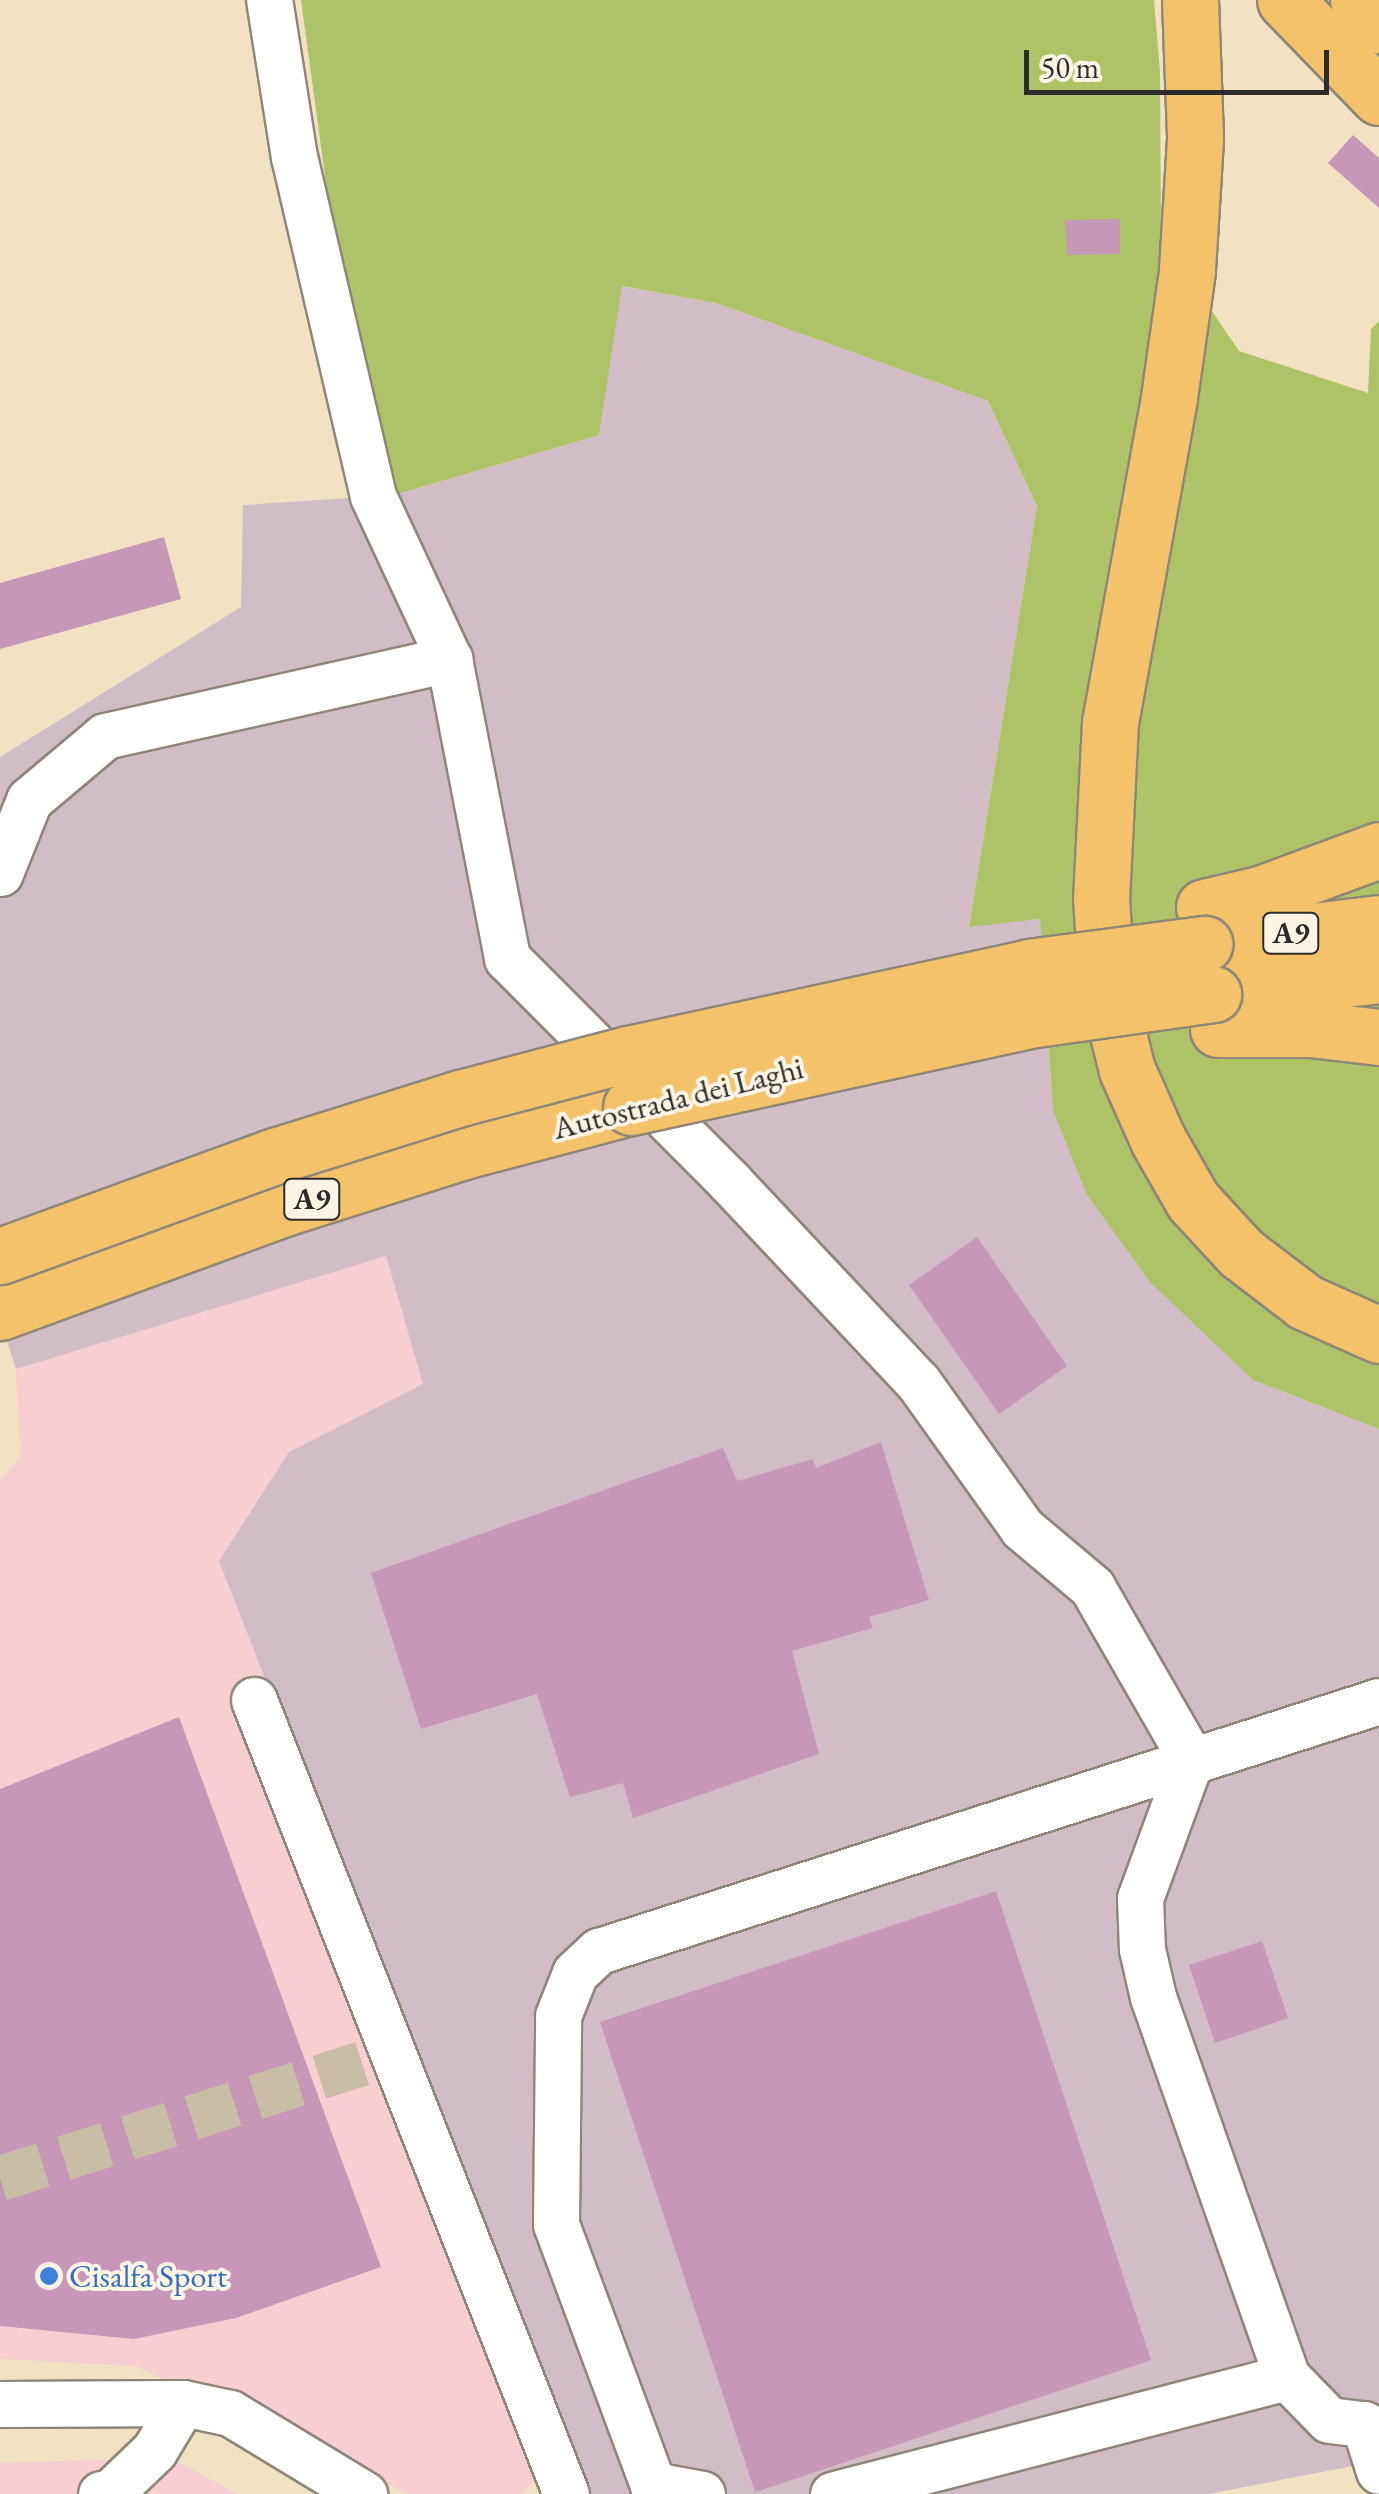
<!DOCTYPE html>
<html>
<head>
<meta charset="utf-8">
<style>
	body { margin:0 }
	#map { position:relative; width:1379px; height:2494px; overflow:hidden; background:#f2e1c3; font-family:"EB Garamond",serif }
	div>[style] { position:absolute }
	.built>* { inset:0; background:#f7cfd3 }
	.industrial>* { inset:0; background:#d2bdc7 }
	.green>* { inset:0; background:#aec367 }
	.building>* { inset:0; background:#c797b7 }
	.minor-tunnel>* { height:45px; margin-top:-22.5px; transform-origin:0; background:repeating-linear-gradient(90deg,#cabda5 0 45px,transparent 0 67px) }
	.roads { filter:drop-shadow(2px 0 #8e8677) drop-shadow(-2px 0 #8e8677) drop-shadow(0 2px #8e8677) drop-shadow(0 -2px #8e8677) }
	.minor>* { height:45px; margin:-22.5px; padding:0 22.5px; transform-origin:22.5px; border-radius:22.5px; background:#fff }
	.highway>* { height:55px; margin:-27.5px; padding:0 27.5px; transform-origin:27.5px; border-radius:27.5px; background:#f3c26a }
	.bridges { filter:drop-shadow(2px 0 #8e8677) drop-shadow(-2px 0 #8e8677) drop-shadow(0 2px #8e8677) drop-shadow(0 -2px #8e8677) }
	.highway-bridge>* { height:55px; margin:-27.5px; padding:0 27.5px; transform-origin:27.5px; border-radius:27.5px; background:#f3c26a }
	.dots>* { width:28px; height:28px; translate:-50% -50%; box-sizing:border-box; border:5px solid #fcf5e5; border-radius:50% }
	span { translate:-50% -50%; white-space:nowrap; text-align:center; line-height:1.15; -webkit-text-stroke:8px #fcf5e5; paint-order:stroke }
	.shield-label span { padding:2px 8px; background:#fcf5e5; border:2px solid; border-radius:8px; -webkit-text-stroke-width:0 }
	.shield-label { font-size:30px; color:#2b2b2b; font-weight:700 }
	.street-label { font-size:32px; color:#2b2b2b }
	.shop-label { font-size:32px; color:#366cbe }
	.left { translate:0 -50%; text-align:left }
	.scale { position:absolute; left:1024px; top:50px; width:305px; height:45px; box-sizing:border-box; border:5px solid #2b2b2b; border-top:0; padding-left:12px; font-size:30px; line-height:35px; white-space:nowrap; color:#2b2b2b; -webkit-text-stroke:8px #fcf5e5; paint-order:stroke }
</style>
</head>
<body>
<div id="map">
	<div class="built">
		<i style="clip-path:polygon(386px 1255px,424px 1384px,289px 1452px,565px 2453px,521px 2494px,409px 2494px,135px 2366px,0 2359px,0 1480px,21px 1457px,16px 1369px)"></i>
		<i style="clip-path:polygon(172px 2458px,237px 2494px,0 2494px,0 2463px)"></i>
	</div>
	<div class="industrial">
		<i style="clip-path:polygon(621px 286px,716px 303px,988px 401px,1037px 506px,969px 926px,1040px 919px,1053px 1110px,1253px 1380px,1379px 1429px,1379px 2461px,1208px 2494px,584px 2494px,219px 1561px,289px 1452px,423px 1384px,386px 1256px,16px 1369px,0 1319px,0 757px,241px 607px,243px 505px,394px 495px,599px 435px)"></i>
	</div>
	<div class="green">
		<i style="clip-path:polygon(301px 0,1154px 0,1160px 72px,1161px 236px,1239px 351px,1368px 393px,1371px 329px,1379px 321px,1379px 1429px,1253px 1380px,1151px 1283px,1087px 1195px,1053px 1110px,1040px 919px,969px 927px,1037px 506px,988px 401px,716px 303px,622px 286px,599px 435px,394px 495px,341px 293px)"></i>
	</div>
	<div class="building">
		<i style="clip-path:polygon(1353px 135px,1379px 158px,1379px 208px,1328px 163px)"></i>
		<i style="clip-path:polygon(1120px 219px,1120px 254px,1067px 255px,1065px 220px)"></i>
		<i style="clip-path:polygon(164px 537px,181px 599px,0 649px,0 583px)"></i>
		<i style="clip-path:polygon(977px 1237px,1067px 1366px,999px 1414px,909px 1285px)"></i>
		<i style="clip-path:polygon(881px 1442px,929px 1600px,869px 1617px,873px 1628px,792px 1651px,819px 1754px,633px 1818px,623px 1783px,570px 1797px,537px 1694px,421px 1729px,371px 1573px,723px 1448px,737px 1481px,813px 1459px,816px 1468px)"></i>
		<i style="clip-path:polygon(179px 1717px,381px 2267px,236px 2318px,134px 2339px,0 2326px,0 1789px)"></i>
		<i style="clip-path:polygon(996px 1891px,1151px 2360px,755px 2492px,600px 2022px)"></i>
		<i style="clip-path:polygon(1262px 1941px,1288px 2018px,1215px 2043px,1189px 1965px)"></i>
	</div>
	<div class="minor-tunnel">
		<i style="left:0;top:2178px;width:412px;rotate:-17.6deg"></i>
	</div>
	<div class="roads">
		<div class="minor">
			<i style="left:449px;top:659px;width:305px;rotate:79deg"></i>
			<i style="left:507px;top:958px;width:316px;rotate:45.1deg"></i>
			<i style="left:730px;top:1182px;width:274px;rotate:46.8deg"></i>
			<i style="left:918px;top:1382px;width:179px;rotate:54.5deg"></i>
			<i style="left:1022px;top:1528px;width:92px;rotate:40.1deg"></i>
			<i style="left:1092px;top:1587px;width:198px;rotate:60.1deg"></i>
			<i style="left:1191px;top:1759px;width:148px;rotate:110.1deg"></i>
			<i style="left:1140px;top:1898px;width:51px;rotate:87.8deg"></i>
			<i style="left:1142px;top:1949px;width:49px;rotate:77.1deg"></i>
			<i style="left:1153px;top:1997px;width:403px;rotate:70.6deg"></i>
			<i style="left:1287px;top:2377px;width:469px;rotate:165.5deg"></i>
			<i style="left:0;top:873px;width:79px;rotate:-68.3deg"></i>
			<i style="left:29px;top:800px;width:99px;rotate:-40.1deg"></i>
			<i style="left:105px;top:736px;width:353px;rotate:-12.6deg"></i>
			<i style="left:449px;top:659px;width:180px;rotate:-115deg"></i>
			<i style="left:373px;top:496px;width:348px;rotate:-103.1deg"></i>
			<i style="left:294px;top:157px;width:159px;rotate:-99deg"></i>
			<i style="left:254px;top:1700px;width:853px;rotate:68.55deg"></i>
			<i style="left:1287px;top:2377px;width:60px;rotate:45.7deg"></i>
			<i style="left:1329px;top:2420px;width:35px;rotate:7deg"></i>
			<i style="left:1364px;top:2424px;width:49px;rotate:72.3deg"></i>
			<i style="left:0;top:2404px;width:183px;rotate:-0.3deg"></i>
			<i style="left:183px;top:2403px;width:48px;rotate:12deg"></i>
			<i style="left:230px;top:2413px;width:157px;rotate:31.2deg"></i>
			<i style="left:101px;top:2494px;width:9px;rotate:-6deg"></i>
			<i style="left:110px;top:2493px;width:61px;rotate:-43.7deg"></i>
			<i style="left:154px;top:2451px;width:56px;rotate:-58.9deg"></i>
			<i style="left:702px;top:2494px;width:50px;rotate:-169.6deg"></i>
			<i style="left:653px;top:2485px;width:278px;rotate:-110.4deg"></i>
			<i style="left:556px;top:2224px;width:208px;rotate:-89.4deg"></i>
			<i style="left:558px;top:2016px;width:46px;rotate:-68.4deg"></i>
			<i style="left:575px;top:1973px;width:33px;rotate:-43deg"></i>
			<i style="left:599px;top:1951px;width:819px;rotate:-17.77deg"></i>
		</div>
		<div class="highway">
			<i style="left:1190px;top:0;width:139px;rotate:87.9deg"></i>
			<i style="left:1195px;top:139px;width:132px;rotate:93.5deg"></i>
			<i style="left:1187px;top:271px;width:128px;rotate:98.1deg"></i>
			<i style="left:1169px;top:398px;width:329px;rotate:100.3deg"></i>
			<i style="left:1110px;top:722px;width:176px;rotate:92.9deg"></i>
			<i style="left:1101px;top:898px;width:92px;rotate:86.3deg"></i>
			<i style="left:1107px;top:990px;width:82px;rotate:76deg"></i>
			<i style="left:1127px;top:1070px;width:77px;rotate:66.1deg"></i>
			<i style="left:1158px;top:1140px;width:70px;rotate:60.2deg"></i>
			<i style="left:1193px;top:1201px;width:71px;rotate:47.3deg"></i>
			<i style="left:1241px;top:1253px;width:81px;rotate:37.4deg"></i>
			<i style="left:1305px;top:1302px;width:81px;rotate:24deg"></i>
			<i style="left:1285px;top:0;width:135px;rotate:45.9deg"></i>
			<i style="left:1358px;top:0;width:33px;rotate:50deg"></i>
			<i style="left:1204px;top:907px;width:57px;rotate:-13.1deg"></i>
			<i style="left:1260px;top:894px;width:127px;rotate:-20.3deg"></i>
			<i style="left:1204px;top:944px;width:176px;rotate:-6.8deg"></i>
			<i style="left:1213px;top:994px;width:167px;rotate:-6.5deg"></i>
			<i style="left:1218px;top:1029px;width:92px"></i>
			<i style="left:1310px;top:1029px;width:69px;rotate:6.6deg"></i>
			<i style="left:0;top:1312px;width:302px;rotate:-20.1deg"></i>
			<i style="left:284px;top:1208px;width:189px;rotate:-17.6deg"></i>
			<i style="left:464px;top:1151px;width:173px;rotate:-14.8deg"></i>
		</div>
	</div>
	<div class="bridges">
		<div class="highway-bridge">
			<i style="left:631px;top:1107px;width:414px;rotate:-12.3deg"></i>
			<i style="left:1036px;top:1019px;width:179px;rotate:-8deg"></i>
			<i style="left:0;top:1256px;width:293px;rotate:-20deg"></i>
			<i style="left:275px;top:1156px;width:194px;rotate:-17.4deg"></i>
			<i style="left:460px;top:1098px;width:174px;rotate:-14.7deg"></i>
			<i style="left:628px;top:1054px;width:410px;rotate:-12.2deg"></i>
			<i style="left:1029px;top:967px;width:177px;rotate:-7.5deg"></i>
		</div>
	</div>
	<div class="dots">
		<i style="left:49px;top:2276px;background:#3f7fe0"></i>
	</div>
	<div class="shield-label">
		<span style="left:1291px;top:933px">A9</span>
		<span style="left:312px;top:1199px">A9</span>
	</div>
	<div class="street-label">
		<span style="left:678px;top:1098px;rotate:-14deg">Autostrada dei Laghi</span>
	</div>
	<div class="shop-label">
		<span class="left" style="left:69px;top:2276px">Cisalfa Sport</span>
	</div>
	<div class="scale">50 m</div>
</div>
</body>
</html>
